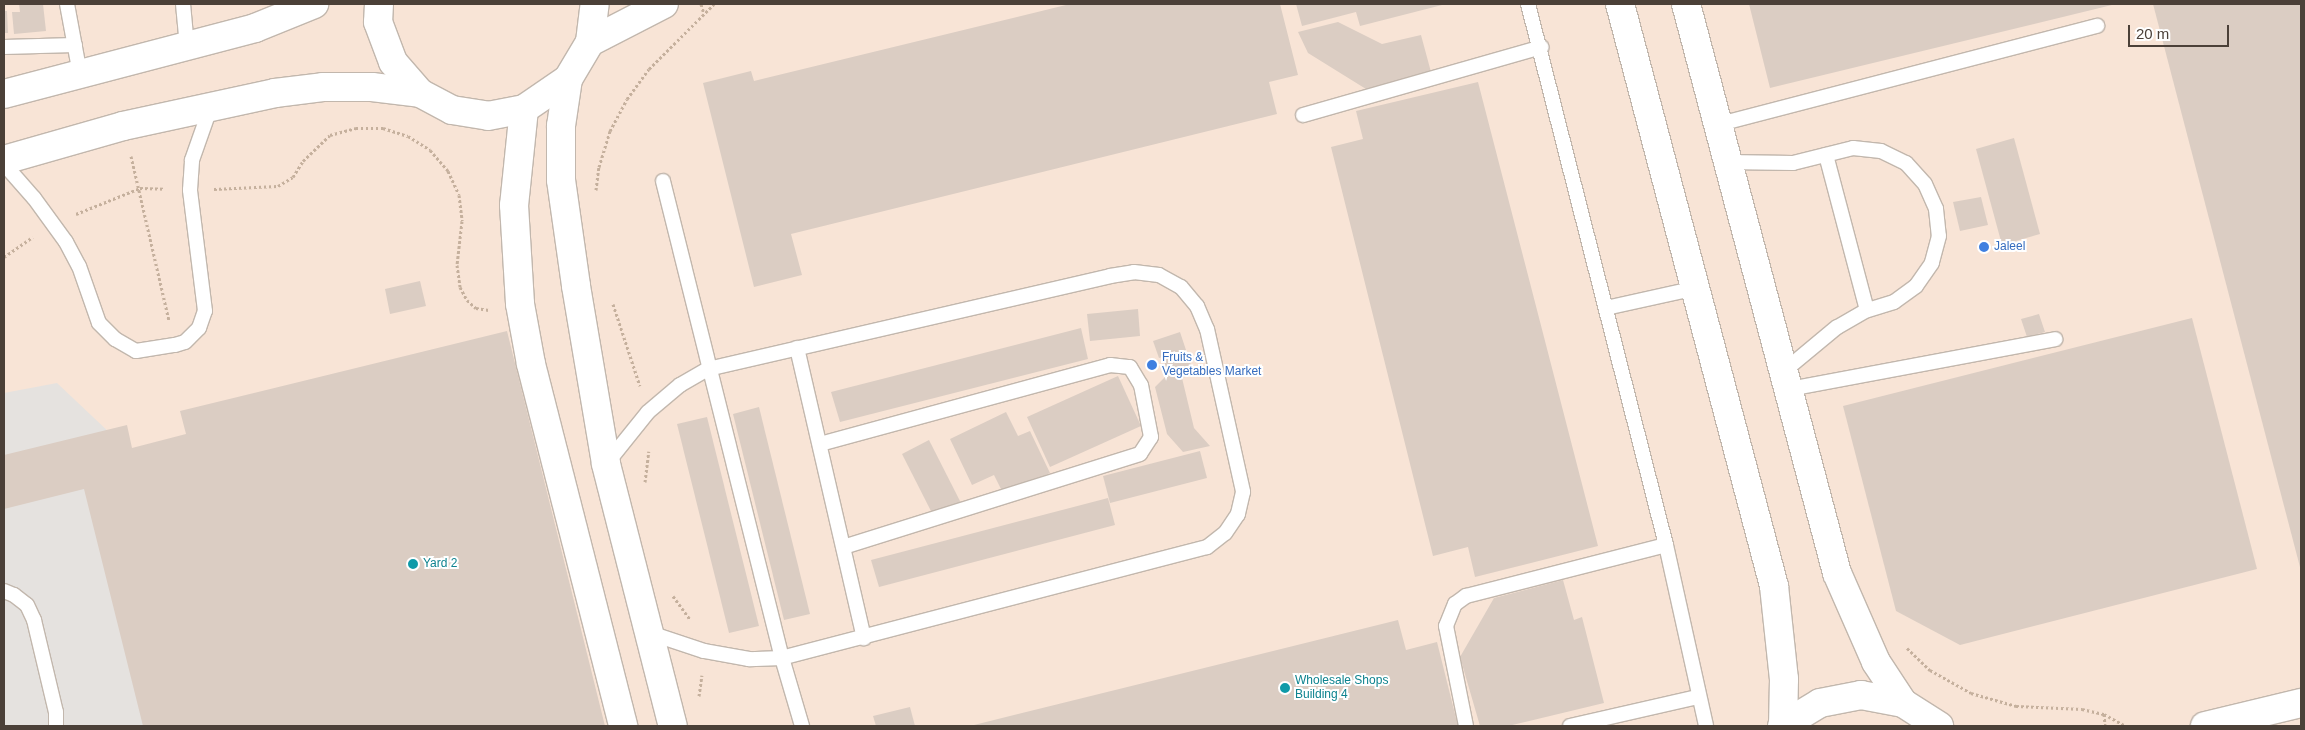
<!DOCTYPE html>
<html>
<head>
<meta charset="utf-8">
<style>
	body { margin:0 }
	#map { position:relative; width:2305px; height:730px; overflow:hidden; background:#f6f1eb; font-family:Arial,sans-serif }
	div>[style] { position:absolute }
	.commercial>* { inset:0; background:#f8e4d6 }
	.parking>* { inset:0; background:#e5e2df }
	.building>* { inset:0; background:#dbcdc3 }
	.path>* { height:3px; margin-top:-1.5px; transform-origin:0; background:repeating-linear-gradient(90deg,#c5b09d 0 2.5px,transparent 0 5px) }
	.roads { filter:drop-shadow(1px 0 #c2b7ad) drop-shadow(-1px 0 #c2b7ad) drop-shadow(0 1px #c2b7ad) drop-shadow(0 -1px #c2b7ad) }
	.lane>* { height:14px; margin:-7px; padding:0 7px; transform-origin:7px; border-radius:7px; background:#fff }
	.street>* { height:28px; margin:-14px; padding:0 14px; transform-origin:14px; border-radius:14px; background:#fff }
	.dots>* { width:14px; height:14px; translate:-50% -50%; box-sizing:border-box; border:2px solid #fff; border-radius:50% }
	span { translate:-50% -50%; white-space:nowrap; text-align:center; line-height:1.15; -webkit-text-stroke:4px #fff; paint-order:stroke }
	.shop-label { font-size:12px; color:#366cbe }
	.left { translate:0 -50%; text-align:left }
	.culture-label { font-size:12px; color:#0d838f }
	.frame { position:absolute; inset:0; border:5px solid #4b4038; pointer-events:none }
	.scale { position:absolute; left:2128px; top:25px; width:101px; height:22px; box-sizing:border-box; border:2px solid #4b4038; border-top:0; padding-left:6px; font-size:15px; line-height:18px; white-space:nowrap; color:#4b4038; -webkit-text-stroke:4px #fff; paint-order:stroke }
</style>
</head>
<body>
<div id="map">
	<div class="commercial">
		<i style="clip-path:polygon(4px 4px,2301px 4px,2301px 726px,4px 726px)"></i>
	</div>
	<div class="parking">
		<i style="clip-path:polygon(57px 383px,129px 451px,189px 668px,170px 726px,4px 726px,4px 393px)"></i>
	</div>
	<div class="building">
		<i style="clip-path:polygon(19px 4px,43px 4px,46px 31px,14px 34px,12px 12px,20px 12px)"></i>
		<i style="clip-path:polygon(1070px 4px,1280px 4px,1298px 75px,1269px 82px,1277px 114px,791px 234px,802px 275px,754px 287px,703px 83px,751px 71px,754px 81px)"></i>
		<i style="clip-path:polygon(1296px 4px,1446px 4px,1360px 26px,1356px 12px,1302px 26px)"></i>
		<i style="clip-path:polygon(1749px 4px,2116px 4px,1770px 88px)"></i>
		<i style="clip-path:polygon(2153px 4px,2301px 4px,2301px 571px)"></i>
		<i style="clip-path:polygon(4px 11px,7px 11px,8px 33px,4px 33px)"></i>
		<i style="clip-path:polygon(1338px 22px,1382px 44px,1421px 35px,1431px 72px,1366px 89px,1308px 53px,1298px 32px)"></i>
		<i style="clip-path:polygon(1478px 82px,1598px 546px,1475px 577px,1468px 547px,1433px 556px,1331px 147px,1363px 139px,1356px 111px)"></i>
		<i style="clip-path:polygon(2014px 138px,2040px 234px,2002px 245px,1976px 149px)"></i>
		<i style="clip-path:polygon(1981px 197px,1988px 225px,1960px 231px,1953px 202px)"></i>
		<i style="clip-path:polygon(420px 281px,426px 306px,390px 314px,385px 289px)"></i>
		<i style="clip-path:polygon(1138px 309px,1140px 336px,1090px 341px,1087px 314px)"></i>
		<i style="clip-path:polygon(2039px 314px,2045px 332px,2027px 337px,2021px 319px)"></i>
		<i style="clip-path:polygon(2192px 318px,2257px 569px,1960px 645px,1896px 611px,1843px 406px)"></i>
		<i style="clip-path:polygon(1081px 328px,1088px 359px,840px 422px,831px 392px)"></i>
		<i style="clip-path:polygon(507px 331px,605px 726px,143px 726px,84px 489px,4px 509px,4px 455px,127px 425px,132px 448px,186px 434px,180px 411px)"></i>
		<i style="clip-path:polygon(1180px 332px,1186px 350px,1159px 358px,1153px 341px)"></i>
		<i style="clip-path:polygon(1190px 354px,1191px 375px,1182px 378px,1194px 428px,1210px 446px,1183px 452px,1167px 434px,1155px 387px,1167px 375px,1164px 358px)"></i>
		<i style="clip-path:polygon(1118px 376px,1141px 426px,1050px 467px,1027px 417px)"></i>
		<i style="clip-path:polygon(759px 407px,810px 614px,784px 620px,733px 414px)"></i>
		<i style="clip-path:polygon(1006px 412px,1018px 436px,1030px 431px,1050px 473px,1004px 495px,994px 475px,972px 485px,950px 439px)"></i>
		<i style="clip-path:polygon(707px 417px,759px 626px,729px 633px,677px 424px)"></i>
		<i style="clip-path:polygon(929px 440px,961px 503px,934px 517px,902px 454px)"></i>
		<i style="clip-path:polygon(1200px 451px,1207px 478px,1110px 503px,1103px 476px)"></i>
		<i style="clip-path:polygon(1108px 498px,1115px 525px,879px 587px,871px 560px)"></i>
		<i style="clip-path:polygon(1563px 580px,1574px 620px,1582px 617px,1604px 703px,1508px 726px,1480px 726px,1460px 657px,1494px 598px)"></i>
		<i style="clip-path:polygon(1398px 620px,1406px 650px,1437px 642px,1458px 726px,970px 726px)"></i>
		<i style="clip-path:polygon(910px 707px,915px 726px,876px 726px,873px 716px)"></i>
	</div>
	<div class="path">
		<i style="left:701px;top:4px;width:10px;rotate:73deg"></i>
		<i style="left:131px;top:156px;width:168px;rotate:77deg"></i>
		<i style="left:214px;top:189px;width:64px;rotate:-2.7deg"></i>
		<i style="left:278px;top:186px;width:17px;rotate:-31deg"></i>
		<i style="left:293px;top:177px;width:19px;rotate:-58deg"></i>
		<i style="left:303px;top:161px;width:37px;rotate:-44deg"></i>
		<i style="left:330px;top:135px;width:27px;rotate:-15deg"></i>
		<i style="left:356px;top:128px;width:27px"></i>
		<i style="left:383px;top:128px;width:26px;rotate:18deg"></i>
		<i style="left:408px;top:136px;width:26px;rotate:32deg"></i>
		<i style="left:430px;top:150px;width:28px;rotate:49deg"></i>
		<i style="left:448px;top:171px;width:26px;rotate:65deg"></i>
		<i style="left:459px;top:195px;width:26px;rotate:83deg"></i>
		<i style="left:462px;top:221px;width:44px;rotate:96.5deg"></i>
		<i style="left:457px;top:265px;width:22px;rotate:82deg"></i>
		<i style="left:460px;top:287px;width:15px;rotate:62deg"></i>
		<i style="left:467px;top:300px;width:12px;rotate:42deg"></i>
		<i style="left:476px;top:308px;width:13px;rotate:9deg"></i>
		<i style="left:596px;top:190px;width:23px;rotate:-83deg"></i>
		<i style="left:599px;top:167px;width:38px;rotate:-73deg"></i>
		<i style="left:610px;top:131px;width:36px;rotate:-62deg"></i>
		<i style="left:627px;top:99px;width:37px;rotate:-54deg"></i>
		<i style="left:649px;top:69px;width:92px;rotate:-45deg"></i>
		<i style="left:76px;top:214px;width:69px;rotate:-22.1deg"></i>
		<i style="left:140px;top:188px;width:25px;rotate:2deg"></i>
		<i style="left:4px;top:257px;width:35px;rotate:-35deg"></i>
		<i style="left:613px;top:304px;width:86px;rotate:71.8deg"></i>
		<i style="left:645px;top:482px;width:31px;rotate:-83deg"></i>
		<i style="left:673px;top:596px;width:29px;rotate:54deg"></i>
		<i style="left:1907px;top:648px;width:32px;rotate:44deg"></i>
		<i style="left:1930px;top:670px;width:47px;rotate:29.3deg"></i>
		<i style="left:1971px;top:693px;width:47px;rotate:16.1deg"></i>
		<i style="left:2016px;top:706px;width:66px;rotate:2.6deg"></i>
		<i style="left:2082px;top:709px;width:23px;rotate:13deg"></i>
		<i style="left:2104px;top:714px;width:25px;rotate:29deg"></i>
		<i style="left:699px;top:696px;width:21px;rotate:-82deg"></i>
		<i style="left:2104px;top:714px;width:12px;rotate:85deg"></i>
	</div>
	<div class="roads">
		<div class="lane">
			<i style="left:67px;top:4px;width:71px;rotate:79.5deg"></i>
			<i style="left:183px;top:4px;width:42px;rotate:84.6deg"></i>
			<i style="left:1528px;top:4px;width:558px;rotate:75.69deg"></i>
			<i style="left:1666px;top:545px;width:185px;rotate:77.5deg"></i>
			<i style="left:4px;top:47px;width:71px;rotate:-1.6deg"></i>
			<i style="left:1303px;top:115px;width:248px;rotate:-15.9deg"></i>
			<i style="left:1716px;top:125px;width:394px;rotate:-14.6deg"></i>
			<i style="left:1826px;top:155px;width:160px;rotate:75.2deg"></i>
			<i style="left:1726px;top:162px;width:67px;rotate:0.9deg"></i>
			<i style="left:1793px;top:163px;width:62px;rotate:-14deg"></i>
			<i style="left:1853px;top:148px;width:28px;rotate:6deg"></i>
			<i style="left:1881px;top:151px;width:28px;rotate:26deg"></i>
			<i style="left:1906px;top:163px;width:28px;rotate:48deg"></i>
			<i style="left:1925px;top:184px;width:27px;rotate:66deg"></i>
			<i style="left:1936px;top:209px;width:27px;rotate:84deg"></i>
			<i style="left:1939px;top:236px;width:28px;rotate:105deg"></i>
			<i style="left:1932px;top:263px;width:28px;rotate:125deg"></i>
			<i style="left:1916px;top:286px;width:27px;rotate:144deg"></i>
			<i style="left:1894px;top:302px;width:28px;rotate:163deg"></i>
			<i style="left:1867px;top:310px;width:34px;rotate:150deg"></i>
			<i style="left:1837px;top:327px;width:69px;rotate:140.3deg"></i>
			<i style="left:4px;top:164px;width:45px;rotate:48.6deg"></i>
			<i style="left:34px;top:198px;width:54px;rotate:54deg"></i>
			<i style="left:66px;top:242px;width:27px;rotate:62deg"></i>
			<i style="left:79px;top:266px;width:60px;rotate:70.7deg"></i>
			<i style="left:99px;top:323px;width:23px;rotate:45deg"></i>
			<i style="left:115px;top:339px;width:24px;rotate:30deg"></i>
			<i style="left:136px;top:351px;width:39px;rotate:-9deg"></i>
			<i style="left:175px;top:345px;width:10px;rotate:-17deg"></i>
			<i style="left:185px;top:342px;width:20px;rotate:-45deg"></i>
			<i style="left:199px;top:328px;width:18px;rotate:-71deg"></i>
			<i style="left:205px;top:311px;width:122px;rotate:-97.1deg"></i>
			<i style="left:190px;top:190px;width:30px;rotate:-86deg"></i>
			<i style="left:192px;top:160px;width:57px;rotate:-70.6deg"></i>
			<i style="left:663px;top:181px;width:492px;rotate:76deg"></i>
			<i style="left:782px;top:658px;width:71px;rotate:73.6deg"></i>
			<i style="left:1606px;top:308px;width:92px;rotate:-12.5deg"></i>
			<i style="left:797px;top:348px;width:298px;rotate:77deg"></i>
			<i style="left:1789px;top:389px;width:271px;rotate:-10.6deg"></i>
			<i style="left:820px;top:444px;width:301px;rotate:-15.2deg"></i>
			<i style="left:1110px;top:365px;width:20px;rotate:6deg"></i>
			<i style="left:1130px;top:367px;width:21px;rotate:59deg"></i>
			<i style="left:1141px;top:385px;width:53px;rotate:79.1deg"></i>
			<i style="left:1151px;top:437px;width:20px;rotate:123deg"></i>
			<i style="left:1140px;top:454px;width:310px;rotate:162.6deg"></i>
			<i style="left:607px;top:463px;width:65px;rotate:-51.2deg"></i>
			<i style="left:648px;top:412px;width:42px;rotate:-40.2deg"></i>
			<i style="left:680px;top:385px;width:32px;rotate:-30deg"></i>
			<i style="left:708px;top:369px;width:413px;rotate:-13deg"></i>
			<i style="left:1110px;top:276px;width:24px;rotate:-9deg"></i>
			<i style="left:1134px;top:272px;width:25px;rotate:7deg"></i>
			<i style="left:1159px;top:275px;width:25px;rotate:29deg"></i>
			<i style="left:1181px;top:287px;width:25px;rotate:50deg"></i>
			<i style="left:1197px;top:306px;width:25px;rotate:67deg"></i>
			<i style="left:1207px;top:329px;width:167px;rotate:77.5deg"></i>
			<i style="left:1243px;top:492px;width:23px;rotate:103deg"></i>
			<i style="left:1238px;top:514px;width:23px;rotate:124deg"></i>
			<i style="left:1225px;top:533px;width:23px;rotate:142deg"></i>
			<i style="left:1207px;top:547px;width:439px;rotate:165.4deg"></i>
			<i style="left:782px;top:658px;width:33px;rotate:178deg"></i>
			<i style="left:749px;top:659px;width:46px;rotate:-169.9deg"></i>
			<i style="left:704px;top:651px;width:57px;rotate:-161.6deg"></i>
			<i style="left:4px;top:591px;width:11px;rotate:22deg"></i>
			<i style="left:14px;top:595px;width:16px;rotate:38deg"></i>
			<i style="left:27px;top:605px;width:17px;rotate:65deg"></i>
			<i style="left:34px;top:620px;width:95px;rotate:76.6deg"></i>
			<i style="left:56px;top:712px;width:14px;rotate:90deg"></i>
			<i style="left:1466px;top:726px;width:102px;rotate:-101.3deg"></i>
			<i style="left:1446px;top:626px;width:24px;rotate:-68deg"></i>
			<i style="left:1455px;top:604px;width:14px;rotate:-36deg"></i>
			<i style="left:1466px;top:596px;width:206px;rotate:-14.3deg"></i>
			<i style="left:1570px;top:726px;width:131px;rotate:-12.8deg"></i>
		</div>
		<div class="street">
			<i style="left:379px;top:4px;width:18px;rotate:93deg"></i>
			<i style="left:378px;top:22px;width:43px;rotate:69.4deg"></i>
			<i style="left:393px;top:62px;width:41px;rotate:48.9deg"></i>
			<i style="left:420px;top:93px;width:36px;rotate:28deg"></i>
			<i style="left:452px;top:110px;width:36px;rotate:9deg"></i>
			<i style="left:488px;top:116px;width:37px;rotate:-11deg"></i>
			<i style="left:524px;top:109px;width:53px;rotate:-34.3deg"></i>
			<i style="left:568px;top:79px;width:43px;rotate:-59.3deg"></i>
			<i style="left:590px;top:42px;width:38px;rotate:-83deg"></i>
			<i style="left:1620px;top:4px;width:602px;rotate:75.18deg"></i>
			<i style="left:1774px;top:586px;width:94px;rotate:83.9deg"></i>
			<i style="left:1784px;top:679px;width:46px;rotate:91.2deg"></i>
			<i style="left:1686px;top:4px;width:589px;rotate:75.14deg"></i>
			<i style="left:1837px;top:573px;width:97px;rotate:66.3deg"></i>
			<i style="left:1876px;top:662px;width:49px;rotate:56.6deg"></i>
			<i style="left:590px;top:42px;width:83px;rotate:-27.2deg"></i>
			<i style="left:568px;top:79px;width:48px;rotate:98.5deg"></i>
			<i style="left:561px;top:126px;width:54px;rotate:90deg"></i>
			<i style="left:561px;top:180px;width:107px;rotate:81.9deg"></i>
			<i style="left:576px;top:286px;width:181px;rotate:80.4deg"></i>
			<i style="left:606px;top:464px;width:270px;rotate:75.7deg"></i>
			<i style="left:4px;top:94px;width:260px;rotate:-14.7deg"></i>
			<i style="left:255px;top:28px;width:64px;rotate:-22.1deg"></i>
			<i style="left:524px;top:109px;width:97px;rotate:95.9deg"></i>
			<i style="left:514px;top:205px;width:99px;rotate:86.5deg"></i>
			<i style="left:520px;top:304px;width:61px;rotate:79.6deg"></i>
			<i style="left:531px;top:364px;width:374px;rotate:75.7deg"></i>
			<i style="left:4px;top:160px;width:124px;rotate:-15.9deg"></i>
			<i style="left:123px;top:126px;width:156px;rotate:-12.2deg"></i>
			<i style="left:275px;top:93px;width:48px;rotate:-7.1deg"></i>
			<i style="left:323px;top:87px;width:49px"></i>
			<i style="left:372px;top:87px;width:48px;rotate:7.1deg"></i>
			<i style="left:1782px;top:726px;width:44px;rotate:-31.2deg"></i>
			<i style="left:1820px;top:703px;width:42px;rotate:-11deg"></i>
			<i style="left:1861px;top:695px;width:43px;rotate:10.8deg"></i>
			<i style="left:1903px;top:703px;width:43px;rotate:32.6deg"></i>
			<i style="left:2205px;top:726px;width:99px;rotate:-13.5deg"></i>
		</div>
	</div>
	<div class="dots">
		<i style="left:1984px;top:247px;background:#3f7fe0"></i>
		<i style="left:1152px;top:365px;background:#3f7fe0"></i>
		<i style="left:413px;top:564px;background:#0f9aa8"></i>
		<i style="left:1285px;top:688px;background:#0f9aa8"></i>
	</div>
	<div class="shop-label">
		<span class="left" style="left:1994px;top:247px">Jaleel</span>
		<span class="left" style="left:1162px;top:365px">Fruits &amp;<br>Vegetables Market</span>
	</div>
	<div class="culture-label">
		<span class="left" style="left:423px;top:564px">Yard 2</span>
		<span class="left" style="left:1295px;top:688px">Wholesale Shops<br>Building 4</span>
	</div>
	<div class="frame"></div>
	<div class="scale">20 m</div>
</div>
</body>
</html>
